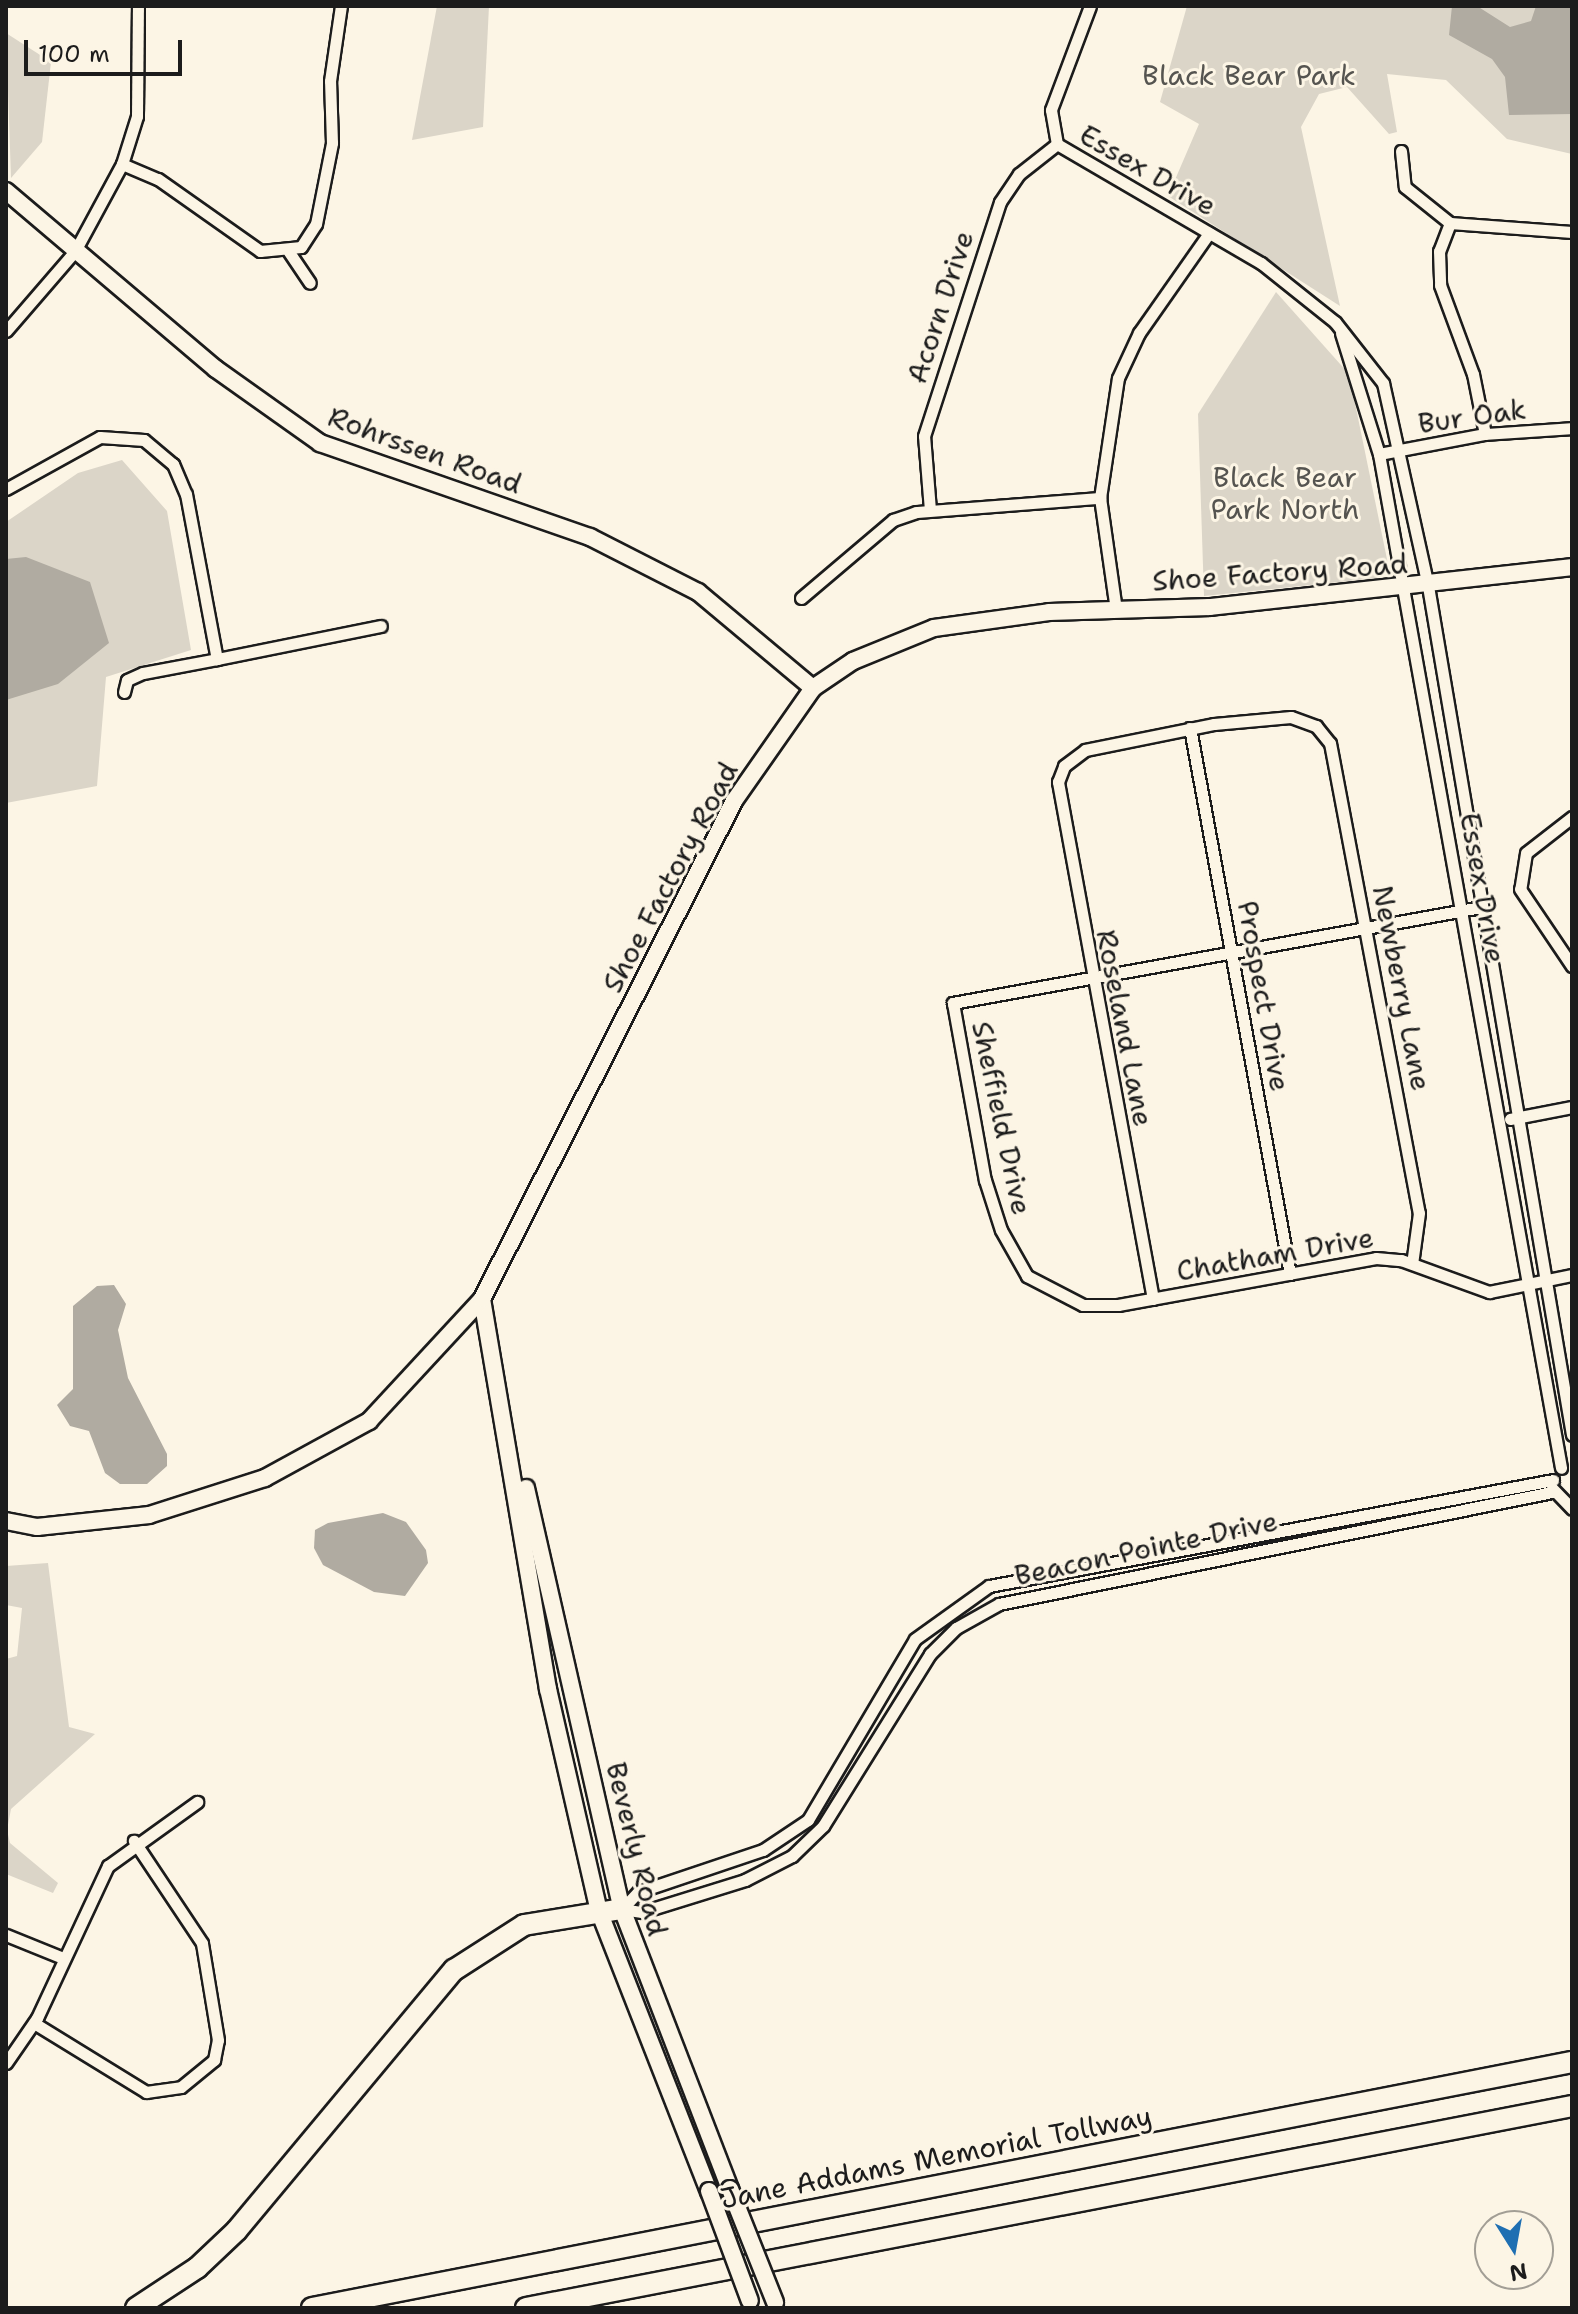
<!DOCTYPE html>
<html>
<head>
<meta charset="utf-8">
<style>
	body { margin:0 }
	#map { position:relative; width:1578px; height:2314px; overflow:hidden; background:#fcf5e5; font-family:"Shantell Sans",sans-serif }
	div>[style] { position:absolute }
	.green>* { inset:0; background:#dbd5c8 }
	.water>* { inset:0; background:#b0aba1 }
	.roads { filter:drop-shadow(2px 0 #1c1c1c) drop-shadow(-2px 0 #1c1c1c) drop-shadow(0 2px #1c1c1c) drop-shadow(0 -2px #1c1c1c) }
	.street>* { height:11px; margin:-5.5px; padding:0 5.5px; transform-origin:5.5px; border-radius:5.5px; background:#fcf5e5 }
	.secondary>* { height:16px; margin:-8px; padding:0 8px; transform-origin:8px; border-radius:8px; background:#fcf5e5 }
	.highway>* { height:20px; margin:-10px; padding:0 10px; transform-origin:10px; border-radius:10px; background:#fcf5e5 }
	.bridges { filter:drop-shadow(2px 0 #1c1c1c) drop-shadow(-2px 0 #1c1c1c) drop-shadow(0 2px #1c1c1c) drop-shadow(0 -2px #1c1c1c) }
	.secondary-bridge>* { height:16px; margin:-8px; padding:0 8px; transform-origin:8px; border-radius:8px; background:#fcf5e5 }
	span { translate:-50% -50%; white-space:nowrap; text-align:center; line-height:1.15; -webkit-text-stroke:6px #fcf5e5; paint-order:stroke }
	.park-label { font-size:28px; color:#555450 }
	.street-label { font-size:28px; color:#1c1c1c }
	.frame { position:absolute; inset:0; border:8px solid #1c1c1c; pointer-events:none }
	.north { position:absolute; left:1474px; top:2210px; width:80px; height:80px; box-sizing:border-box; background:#fcf5e5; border:2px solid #a29e95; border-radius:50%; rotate:169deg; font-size:22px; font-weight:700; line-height:32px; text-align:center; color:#1c1c1c }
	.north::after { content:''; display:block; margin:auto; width:28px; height:36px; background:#1f6fb2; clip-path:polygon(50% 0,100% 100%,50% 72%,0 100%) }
	.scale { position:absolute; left:24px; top:40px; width:158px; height:36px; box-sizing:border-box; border:4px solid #1c1c1c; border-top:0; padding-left:10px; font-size:24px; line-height:28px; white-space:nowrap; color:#1c1c1c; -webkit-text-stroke:6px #fcf5e5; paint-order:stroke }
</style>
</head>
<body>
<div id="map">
	<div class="green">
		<i style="clip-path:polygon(437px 6px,489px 6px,483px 127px,412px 140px)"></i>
		<i style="clip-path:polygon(1187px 6px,1572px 6px,1572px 154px,1507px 139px,1446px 80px,1387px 74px,1397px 132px,1389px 134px,1347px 87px,1319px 94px,1301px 127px,1340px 306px,1168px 196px,1199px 124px,1160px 102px)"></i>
		<i style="clip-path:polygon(6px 33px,51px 62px,42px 142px,11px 178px)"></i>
		<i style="clip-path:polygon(1276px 292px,1349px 374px,1388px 564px,1377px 578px,1204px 596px,1198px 414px)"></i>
		<i style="clip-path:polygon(122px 460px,167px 511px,191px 650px,106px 677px,97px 786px,6px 803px,6px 522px,78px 473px)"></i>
		<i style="clip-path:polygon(48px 1563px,69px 1727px,95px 1734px,11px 1809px,7px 1830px,10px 1843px,58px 1883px,53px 1893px,6px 1874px,6px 1659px,17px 1656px,22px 1608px,6px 1605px,6px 1566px)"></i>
	</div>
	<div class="water">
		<i style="clip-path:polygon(1452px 6px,1477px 6px,1510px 27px,1531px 21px,1536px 6px,1572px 6px,1572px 114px,1509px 115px,1505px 77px,1492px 59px,1449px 35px)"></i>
		<i style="clip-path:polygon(26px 557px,90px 582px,109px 643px,58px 684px,6px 700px,6px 559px)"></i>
		<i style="clip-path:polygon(114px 1285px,126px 1304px,118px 1330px,128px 1378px,167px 1454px,167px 1466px,147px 1484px,120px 1484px,105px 1473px,89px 1431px,70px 1426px,57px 1405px,73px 1389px,73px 1306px,97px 1286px)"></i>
		<i style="clip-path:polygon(383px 1513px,406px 1522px,426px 1550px,428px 1563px,405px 1596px,374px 1592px,323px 1565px,314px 1548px,315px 1530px,328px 1523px)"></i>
	</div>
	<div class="roads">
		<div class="street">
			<i style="left:1090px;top:6px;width:111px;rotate:110.6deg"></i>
			<i style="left:1051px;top:110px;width:35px;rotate:80deg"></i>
			<i style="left:1057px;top:144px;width:236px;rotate:30.3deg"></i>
			<i style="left:1261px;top:263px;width:95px;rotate:38.6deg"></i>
			<i style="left:1335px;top:322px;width:78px;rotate:51.8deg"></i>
			<i style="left:1383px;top:383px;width:208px;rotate:77.5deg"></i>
			<i style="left:1428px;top:586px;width:861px;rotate:80.37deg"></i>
			<i style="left:1401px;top:151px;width:36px;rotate:84deg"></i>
			<i style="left:1405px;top:187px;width:58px;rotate:38.7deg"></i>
			<i style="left:1450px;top:223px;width:122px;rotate:4.2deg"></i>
			<i style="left:122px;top:164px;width:39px;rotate:23deg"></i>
			<i style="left:158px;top:179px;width:125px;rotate:35.2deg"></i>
			<i style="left:260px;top:251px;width:41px;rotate:-5.6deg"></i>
			<i style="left:301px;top:247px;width:27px;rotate:-57deg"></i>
			<i style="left:316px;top:224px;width:83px;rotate:-78.8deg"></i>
			<i style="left:332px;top:143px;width:62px;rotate:-91.8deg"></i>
			<i style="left:330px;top:81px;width:76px;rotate:-81.7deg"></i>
			<i style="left:1450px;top:223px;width:30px;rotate:111deg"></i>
			<i style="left:1439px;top:251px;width:34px;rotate:88deg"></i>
			<i style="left:1440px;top:285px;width:95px;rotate:69.7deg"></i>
			<i style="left:1473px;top:374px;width:61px;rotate:78.7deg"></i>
			<i style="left:289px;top:252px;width:37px;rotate:56deg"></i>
			<i style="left:6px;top:331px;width:106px;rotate:-49.2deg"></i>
			<i style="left:75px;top:251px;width:99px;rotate:-61.6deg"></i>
			<i style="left:122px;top:164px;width:50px;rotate:-72.6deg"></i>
			<i style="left:137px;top:116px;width:110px;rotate:-89.5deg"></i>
			<i style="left:1341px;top:333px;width:127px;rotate:72.6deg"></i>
			<i style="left:1379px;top:454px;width:1030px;rotate:79.82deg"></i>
			<i style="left:1379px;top:454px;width:108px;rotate:-10.7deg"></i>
			<i style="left:1485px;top:434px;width:87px;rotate:-3.9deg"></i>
			<i style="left:6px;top:489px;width:107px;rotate:-29deg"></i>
			<i style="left:100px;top:437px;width:44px;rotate:3.9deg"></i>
			<i style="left:144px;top:440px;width:38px;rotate:40deg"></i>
			<i style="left:173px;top:464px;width:33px;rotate:67deg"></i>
			<i style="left:186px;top:494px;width:168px;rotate:79.4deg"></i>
			<i style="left:217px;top:659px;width:167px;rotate:-11.4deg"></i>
			<i style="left:930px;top:510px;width:74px;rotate:-94.6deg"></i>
			<i style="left:924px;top:436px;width:246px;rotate:-72deg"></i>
			<i style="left:1000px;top:202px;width:34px;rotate:-56deg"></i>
			<i style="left:1019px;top:174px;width:48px;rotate:-38.3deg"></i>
			<i style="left:801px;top:598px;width:121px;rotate:-40.3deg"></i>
			<i style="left:893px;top:520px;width:24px;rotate:-19deg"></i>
			<i style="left:916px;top:512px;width:185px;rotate:-4.4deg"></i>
			<i style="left:1116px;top:610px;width:113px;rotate:-98.1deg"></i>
			<i style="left:1100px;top:498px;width:121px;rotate:-81.5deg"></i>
			<i style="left:1118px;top:378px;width:50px;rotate:-65deg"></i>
			<i style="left:1139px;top:333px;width:122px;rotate:-55deg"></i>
			<i style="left:124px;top:692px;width:12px;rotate:-76deg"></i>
			<i style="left:127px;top:680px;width:17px;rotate:-24deg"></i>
			<i style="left:143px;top:673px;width:75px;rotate:-10.7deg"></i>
			<i style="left:1190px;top:728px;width:555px;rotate:79.62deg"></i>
			<i style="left:1572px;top:817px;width:58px;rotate:142deg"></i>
			<i style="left:1526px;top:853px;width:36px;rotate:99deg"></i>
			<i style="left:1520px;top:889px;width:93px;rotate:56deg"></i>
			<i style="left:1481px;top:907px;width:537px;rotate:169.7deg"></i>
			<i style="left:953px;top:1003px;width:180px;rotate:79.8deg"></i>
			<i style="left:985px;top:1180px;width:52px;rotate:72.3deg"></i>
			<i style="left:1001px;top:1230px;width:53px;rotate:60.5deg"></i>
			<i style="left:1027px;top:1276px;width:63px;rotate:27.4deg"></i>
			<i style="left:1083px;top:1305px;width:35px"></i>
			<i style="left:1118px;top:1305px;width:262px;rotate:-10.3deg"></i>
			<i style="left:1376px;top:1258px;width:25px;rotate:5deg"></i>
			<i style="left:1401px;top:1260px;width:94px;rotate:20deg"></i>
			<i style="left:1489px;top:1292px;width:85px;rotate:-11.6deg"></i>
			<i style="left:1510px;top:1119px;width:63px;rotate:-11deg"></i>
			<i style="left:1153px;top:1299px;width:526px;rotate:-100.41deg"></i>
			<i style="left:1058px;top:782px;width:17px;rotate:-69deg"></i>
			<i style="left:1064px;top:766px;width:26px;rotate:-37deg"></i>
			<i style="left:1085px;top:750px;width:132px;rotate:-11.4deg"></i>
			<i style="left:1214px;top:724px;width:77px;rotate:-5.2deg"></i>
			<i style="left:1291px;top:717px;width:27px;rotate:20deg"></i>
			<i style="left:1316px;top:726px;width:22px;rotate:51deg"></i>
			<i style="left:1330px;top:743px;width:478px;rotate:79.3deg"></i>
			<i style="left:1419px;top:1213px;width:51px;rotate:97.8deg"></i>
			<i style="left:1552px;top:1488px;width:29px;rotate:46deg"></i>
			<i style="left:622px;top:1909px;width:23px;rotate:-47deg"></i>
			<i style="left:638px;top:1892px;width:132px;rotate:-18.6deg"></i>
			<i style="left:763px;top:1850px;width:54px;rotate:-33.7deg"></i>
			<i style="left:808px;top:1820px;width:210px;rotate:-59.4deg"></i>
			<i style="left:915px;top:1639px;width:91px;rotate:-35.6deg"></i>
			<i style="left:989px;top:1586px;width:574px;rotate:-10.64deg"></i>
			<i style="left:622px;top:1909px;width:20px;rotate:9deg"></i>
			<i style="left:642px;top:1912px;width:108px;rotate:-17.3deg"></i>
			<i style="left:745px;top:1880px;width:53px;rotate:-27.1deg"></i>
			<i style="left:792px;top:1856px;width:43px;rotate:-44.1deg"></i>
			<i style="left:823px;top:1826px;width:203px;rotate:-58.1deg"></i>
			<i style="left:930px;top:1654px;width:37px;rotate:-45deg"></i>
			<i style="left:956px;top:1628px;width:49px;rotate:-29.2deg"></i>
			<i style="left:999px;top:1604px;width:564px;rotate:-11.45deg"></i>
			<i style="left:6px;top:1935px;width:61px;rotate:22deg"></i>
			<i style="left:34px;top:2023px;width:132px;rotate:31.6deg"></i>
			<i style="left:146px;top:2092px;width:35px;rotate:-8deg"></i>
			<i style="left:181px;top:2087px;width:43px;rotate:-39.3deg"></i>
			<i style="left:214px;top:2060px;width:20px;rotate:-79deg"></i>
			<i style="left:218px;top:2040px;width:98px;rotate:-99.4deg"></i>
			<i style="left:202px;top:1943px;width:123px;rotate:-123.7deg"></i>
			<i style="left:6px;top:2063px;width:55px;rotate:-55.4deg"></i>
			<i style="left:37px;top:2018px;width:168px;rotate:-65deg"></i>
			<i style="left:108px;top:1866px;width:110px;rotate:-35.7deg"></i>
		</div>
		<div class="secondary">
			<i style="left:6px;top:191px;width:275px;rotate:40.3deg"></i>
			<i style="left:216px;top:369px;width:128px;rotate:35.4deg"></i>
			<i style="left:320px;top:443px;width:286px;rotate:19.2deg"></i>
			<i style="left:590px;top:537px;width:121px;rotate:27deg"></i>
			<i style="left:698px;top:592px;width:150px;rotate:39.9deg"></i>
			<i style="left:482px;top:1299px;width:396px;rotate:80.4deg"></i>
			<i style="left:548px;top:1689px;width:228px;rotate:77.1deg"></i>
			<i style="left:599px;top:1911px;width:301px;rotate:68.6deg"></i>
			<i style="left:526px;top:1488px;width:432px;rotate:77.2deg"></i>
			<i style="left:622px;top:1909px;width:300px;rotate:68.9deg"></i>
			<i style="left:6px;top:1521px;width:32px;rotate:11deg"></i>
			<i style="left:37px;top:1527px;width:113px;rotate:-6.1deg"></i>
			<i style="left:149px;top:1515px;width:122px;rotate:-17.7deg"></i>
			<i style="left:265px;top:1478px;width:119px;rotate:-28.7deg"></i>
			<i style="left:369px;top:1421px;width:166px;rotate:-47.2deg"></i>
			<i style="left:482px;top:1299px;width:558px;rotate:-63.16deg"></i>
			<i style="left:734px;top:801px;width:138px;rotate:-55deg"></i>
			<i style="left:813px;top:688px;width:48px;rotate:-34deg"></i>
			<i style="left:853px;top:661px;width:87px;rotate:-22.2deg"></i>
			<i style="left:934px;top:628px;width:116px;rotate:-7.9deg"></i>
			<i style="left:1049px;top:612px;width:161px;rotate:-1.8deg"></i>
			<i style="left:1210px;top:607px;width:364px;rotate:-6.3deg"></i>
		</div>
		<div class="highway">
			<i style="left:136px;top:2308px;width:73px;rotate:-33.3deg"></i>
			<i style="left:197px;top:2268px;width:55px;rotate:-43.5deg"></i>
			<i style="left:237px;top:2230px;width:339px;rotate:-50.2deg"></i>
			<i style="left:454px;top:1970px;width:83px;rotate:-32.7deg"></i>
			<i style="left:524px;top:1925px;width:99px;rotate:-9.3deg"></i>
			<i style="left:312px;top:2308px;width:1284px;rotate:-11.05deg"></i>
			<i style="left:526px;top:2308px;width:1065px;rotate:-10.93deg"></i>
		</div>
	</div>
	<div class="bridges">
		<div class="secondary-bridge">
			<i style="left:730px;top:2189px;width:122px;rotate:68.3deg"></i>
			<i style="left:709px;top:2191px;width:117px;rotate:69.6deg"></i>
		</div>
	</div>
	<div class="park-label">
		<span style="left:1249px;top:75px">Black Bear Park</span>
		<span style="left:1285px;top:493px">Black Bear<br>Park North</span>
	</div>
	<div class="street-label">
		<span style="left:1148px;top:170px;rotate:30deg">Essex Drive</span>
		<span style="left:940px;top:307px;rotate:-72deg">Acorn Drive</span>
		<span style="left:1472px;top:416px;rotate:-8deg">Bur Oak</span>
		<span style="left:425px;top:450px;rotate:20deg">Rohrssen Road</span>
		<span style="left:1280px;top:572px;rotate:-4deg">Shoe Factory Road</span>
		<span style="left:670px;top:877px;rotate:-62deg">Shoe Factory Road</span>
		<span style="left:1483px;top:888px;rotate:80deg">Essex Drive</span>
		<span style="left:1402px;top:988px;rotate:79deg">Newberry Lane</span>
		<span style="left:1264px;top:996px;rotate:80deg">Prospect Drive</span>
		<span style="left:1125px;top:1028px;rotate:79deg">Roseland Lane</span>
		<span style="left:1002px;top:1118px;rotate:78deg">Sheffield Drive</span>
		<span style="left:1275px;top:1254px;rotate:-10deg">Chatham Drive</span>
		<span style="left:1146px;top:1548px;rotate:-12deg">Beacon Pointe Drive</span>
		<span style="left:637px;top:1849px;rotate:76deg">Beverly Road</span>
		<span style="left:936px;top:2157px;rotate:-11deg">Jane Addams Memorial Tollway</span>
	</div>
	<div class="frame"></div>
	<div class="north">N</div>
	<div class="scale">100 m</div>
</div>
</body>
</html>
